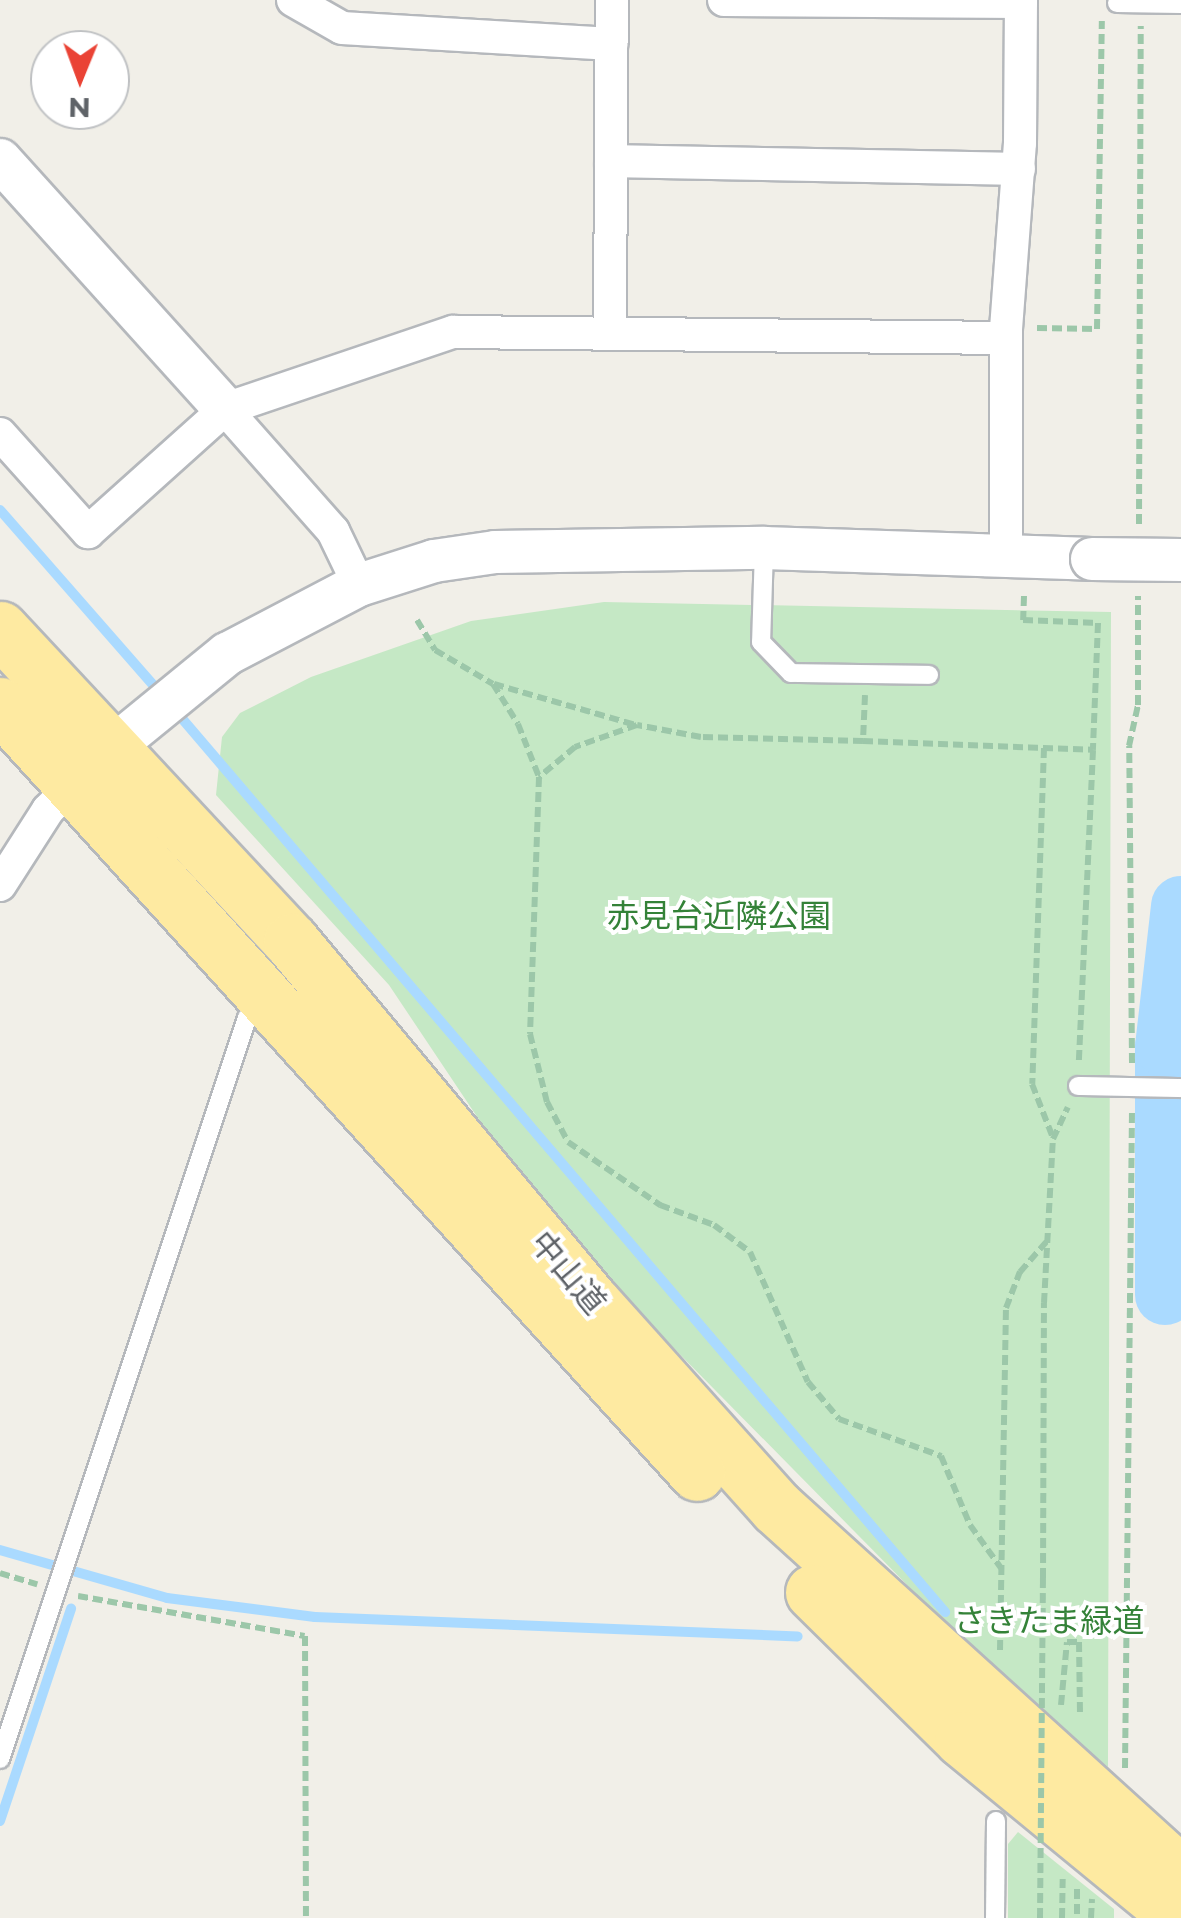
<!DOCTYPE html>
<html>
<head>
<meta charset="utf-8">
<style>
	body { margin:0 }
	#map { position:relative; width:1181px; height:1918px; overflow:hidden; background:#f1efe8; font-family:Montserrat,"Noto Sans JP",sans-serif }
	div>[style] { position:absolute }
	.green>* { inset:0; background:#c5e8c5 }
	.stream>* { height:10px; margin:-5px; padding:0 5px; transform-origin:5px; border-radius:5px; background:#aadaff }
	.river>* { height:60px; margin:-30px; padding:0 30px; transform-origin:30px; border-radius:30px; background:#aadaff }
	.path>* { height:6px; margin-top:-3px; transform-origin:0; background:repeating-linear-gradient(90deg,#9cc7a9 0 10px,transparent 0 15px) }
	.roads { filter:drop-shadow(2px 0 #b5b8bc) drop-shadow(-2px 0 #b5b8bc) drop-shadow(0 2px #b5b8bc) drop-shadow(0 -2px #b5b8bc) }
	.service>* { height:18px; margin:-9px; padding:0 9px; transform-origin:9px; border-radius:9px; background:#fff }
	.minor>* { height:32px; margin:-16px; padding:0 16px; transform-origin:16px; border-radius:16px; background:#fff }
	.tertiary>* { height:42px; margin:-21px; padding:0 21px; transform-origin:21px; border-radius:21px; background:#fff }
	.trunk>* { height:55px; margin:-27.5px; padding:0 27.5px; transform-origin:27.5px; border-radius:27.5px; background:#feeaa1 }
	.path-bridge>* { height:6px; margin-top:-3px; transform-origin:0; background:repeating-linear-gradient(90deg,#9cc7a9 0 10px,transparent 0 15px) }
	.bridges { filter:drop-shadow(2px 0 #b5b8bc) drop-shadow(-2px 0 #b5b8bc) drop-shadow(0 2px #b5b8bc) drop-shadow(0 -2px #b5b8bc) }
	.tertiary-bridge>* { height:42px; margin:-21px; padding:0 21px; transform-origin:21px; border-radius:21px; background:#fff }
	span { translate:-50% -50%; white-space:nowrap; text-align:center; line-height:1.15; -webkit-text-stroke:8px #fff; paint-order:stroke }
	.park-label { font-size:32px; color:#348238 }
	.street-label { font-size:32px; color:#5f6368 }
	.north { position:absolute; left:30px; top:30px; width:100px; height:100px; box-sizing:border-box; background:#fff; border:2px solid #bfc1c3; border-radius:50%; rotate:181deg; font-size:28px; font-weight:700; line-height:40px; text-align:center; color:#5f6368 }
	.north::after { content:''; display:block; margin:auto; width:35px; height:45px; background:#ea4335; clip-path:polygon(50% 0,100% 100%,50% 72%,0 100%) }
</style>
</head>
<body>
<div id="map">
	<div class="green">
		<i style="clip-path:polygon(604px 602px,1111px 612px,1108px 1767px,989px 1668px,588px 1261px,506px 1160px,389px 985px,216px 795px,222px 737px,240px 713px,311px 677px,471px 621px)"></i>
		<i style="clip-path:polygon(1018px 1832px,1114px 1909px,1114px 1918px,1008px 1918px,1008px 1844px)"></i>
	</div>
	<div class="stream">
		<i style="left:0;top:510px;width:246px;rotate:48.8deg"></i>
		<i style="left:173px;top:708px;width:1189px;rotate:49.5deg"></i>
		<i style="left:0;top:1550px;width:174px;rotate:16deg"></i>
		<i style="left:167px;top:1598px;width:149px;rotate:7.3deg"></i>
		<i style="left:315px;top:1617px;width:483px;rotate:2.3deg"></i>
		<i style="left:0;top:1821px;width:224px;rotate:-71.5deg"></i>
	</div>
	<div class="river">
		<i style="left:1165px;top:1295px;width:248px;rotate:-90deg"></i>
		<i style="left:1165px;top:1047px;width:142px;rotate:-83.5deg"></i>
	</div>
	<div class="path">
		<i style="left:1037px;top:328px;width:60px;rotate:1deg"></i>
		<i style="left:1097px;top:329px;width:308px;rotate:-89.1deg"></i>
		<i style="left:1139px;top:524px;width:498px;rotate:-89.8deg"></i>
		<i style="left:1024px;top:596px;width:24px;rotate:92deg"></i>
		<i style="left:1023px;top:620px;width:75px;rotate:2.3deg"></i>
		<i style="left:1098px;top:623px;width:127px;rotate:92.3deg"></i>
		<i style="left:417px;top:620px;width:35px;rotate:59deg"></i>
		<i style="left:435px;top:650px;width:67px;rotate:30.4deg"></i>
		<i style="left:493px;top:684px;width:47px;rotate:58deg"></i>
		<i style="left:518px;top:724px;width:57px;rotate:68.4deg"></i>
		<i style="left:494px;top:684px;width:148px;rotate:16.1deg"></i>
		<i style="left:865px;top:695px;width:46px;rotate:92.5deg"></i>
		<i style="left:863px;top:741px;width:230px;rotate:2.2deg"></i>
		<i style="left:1093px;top:750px;width:312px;rotate:92.6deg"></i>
		<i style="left:863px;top:741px;width:162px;rotate:-178.6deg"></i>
		<i style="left:701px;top:737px;width:65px;rotate:-169.4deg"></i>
		<i style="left:637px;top:725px;width:66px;rotate:160.5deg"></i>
		<i style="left:575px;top:747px;width:47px;rotate:140.2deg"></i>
		<i style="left:539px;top:777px;width:257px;rotate:92deg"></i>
		<i style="left:530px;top:1034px;width:70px;rotate:76deg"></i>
		<i style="left:547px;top:1102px;width:45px;rotate:62.3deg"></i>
		<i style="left:568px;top:1142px;width:112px;rotate:34.4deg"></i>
		<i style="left:660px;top:1205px;width:58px;rotate:20.3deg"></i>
		<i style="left:714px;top:1225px;width:45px;rotate:36.9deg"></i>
		<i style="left:750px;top:1252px;width:142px;rotate:66deg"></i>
		<i style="left:808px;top:1382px;width:48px;rotate:50deg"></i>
		<i style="left:839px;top:1419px;width:109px;rotate:19.9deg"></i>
		<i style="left:941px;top:1456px;width:75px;rotate:67.2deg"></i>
		<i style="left:970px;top:1525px;width:53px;rotate:54.2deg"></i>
		<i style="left:1044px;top:748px;width:336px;rotate:92deg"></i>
		<i style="left:1032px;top:1084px;width:58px;rotate:68.7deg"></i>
		<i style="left:1132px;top:1063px;width:317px;rotate:-90.5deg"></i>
		<i style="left:1129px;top:746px;width:42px;rotate:-77.6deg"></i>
		<i style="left:1138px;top:705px;width:109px;rotate:-90deg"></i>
		<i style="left:0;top:1573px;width:39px;rotate:17deg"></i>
		<i style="left:1043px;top:1578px;width:275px;rotate:-89.8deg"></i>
		<i style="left:1044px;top:1303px;width:164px;rotate:-86.9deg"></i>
		<i style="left:1053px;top:1139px;width:35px;rotate:-65deg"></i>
		<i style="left:78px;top:1596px;width:230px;rotate:10deg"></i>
		<i style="left:305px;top:1636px;width:282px;rotate:89.8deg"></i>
		<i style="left:1000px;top:1650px;width:342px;rotate:-89deg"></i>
		<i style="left:1006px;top:1308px;width:39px;rotate:-69deg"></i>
		<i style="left:1020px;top:1272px;width:41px;rotate:-48.9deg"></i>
		<i style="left:1061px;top:1705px;width:63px;rotate:-84.6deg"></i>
		<i style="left:1067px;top:1642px;width:12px"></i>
		<i style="left:1079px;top:1642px;width:71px;rotate:89.2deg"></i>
		<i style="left:1125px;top:1768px;width:658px;rotate:-89.39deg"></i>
		<i style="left:1077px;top:1889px;width:29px;rotate:90deg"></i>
		<i style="left:1062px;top:1918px;width:39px;rotate:-89deg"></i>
		<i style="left:1091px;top:1918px;width:19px;rotate:-87deg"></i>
	</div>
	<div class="roads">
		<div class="service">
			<i style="left:1117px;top:3px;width:64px;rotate:0.9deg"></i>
			<i style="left:764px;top:549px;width:93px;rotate:91.8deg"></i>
			<i style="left:761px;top:642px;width:43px;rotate:45.9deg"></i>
			<i style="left:791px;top:673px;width:138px;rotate:0.8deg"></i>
			<i style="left:1078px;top:1086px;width:103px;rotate:1.1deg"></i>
			<i style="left:0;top:1759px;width:781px;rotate:-71.57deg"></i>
			<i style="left:247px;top:1018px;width:24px;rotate:-42deg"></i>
			<i style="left:995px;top:1918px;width:97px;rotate:-89.4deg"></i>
		</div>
		<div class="minor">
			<i style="left:293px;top:0;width:56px;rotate:29.7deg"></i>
			<i style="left:342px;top:28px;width:270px;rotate:3.4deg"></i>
			<i style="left:724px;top:0;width:297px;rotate:0.4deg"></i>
			<i style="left:611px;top:161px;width:408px;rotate:1.1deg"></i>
			<i style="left:610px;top:334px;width:334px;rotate:-89.7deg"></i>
			<i style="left:225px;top:409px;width:163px;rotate:48.5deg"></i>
			<i style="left:333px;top:531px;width:60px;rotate:64.3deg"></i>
			<i style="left:0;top:434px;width:132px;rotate:48.1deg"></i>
			<i style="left:88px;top:532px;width:184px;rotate:-41.9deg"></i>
			<i style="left:225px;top:409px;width:241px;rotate:-18.7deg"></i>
			<i style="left:453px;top:332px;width:552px;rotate:0.62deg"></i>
			<i style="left:1006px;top:557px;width:228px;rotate:-90deg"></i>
			<i style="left:1006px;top:329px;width:187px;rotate:-85.7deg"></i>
			<i style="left:1020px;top:143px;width:143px;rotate:-89.6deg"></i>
			<i style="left:0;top:885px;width:89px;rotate:-57.4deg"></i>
			<i style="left:48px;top:810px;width:51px;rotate:-45deg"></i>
		</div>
		<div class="tertiary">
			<i style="left:0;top:160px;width:336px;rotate:47.9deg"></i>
			<i style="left:108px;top:751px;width:154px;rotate:-39.2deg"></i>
			<i style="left:227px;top:654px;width:149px;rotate:-27.6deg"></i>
			<i style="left:359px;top:585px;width:79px;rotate:-17.7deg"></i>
			<i style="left:434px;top:561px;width:62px;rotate:-8.4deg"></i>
			<i style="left:495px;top:552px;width:269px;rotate:-0.9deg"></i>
			<i style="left:764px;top:548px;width:328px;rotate:1.9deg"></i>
		</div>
		<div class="trunk">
			<i style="left:0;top:629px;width:427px;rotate:47deg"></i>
			<i style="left:291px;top:941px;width:471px;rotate:50.2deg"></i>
			<i style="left:593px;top:1303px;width:274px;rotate:48.1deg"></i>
			<i style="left:776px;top:1507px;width:547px;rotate:42.18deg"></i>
			<i style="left:0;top:705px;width:1037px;rotate:47.77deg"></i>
			<i style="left:813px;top:1592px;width:209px;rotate:44.6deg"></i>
			<i style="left:962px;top:1739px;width:282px;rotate:39.4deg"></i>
		</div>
	</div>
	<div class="path-bridge">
		<i style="left:1040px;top:1918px;width:340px;rotate:-89.5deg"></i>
	</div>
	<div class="bridges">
		<div class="tertiary-bridge">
			<i style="left:1092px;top:559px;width:89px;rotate:0.6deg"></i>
		</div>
	</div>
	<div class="park-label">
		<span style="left:719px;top:916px">赤見台近隣公園</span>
		<span style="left:1049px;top:1621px">さきたま緑道</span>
	</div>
	<div class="street-label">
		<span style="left:568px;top:1273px;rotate:50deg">中山道</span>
	</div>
	<div class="north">N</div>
</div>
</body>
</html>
